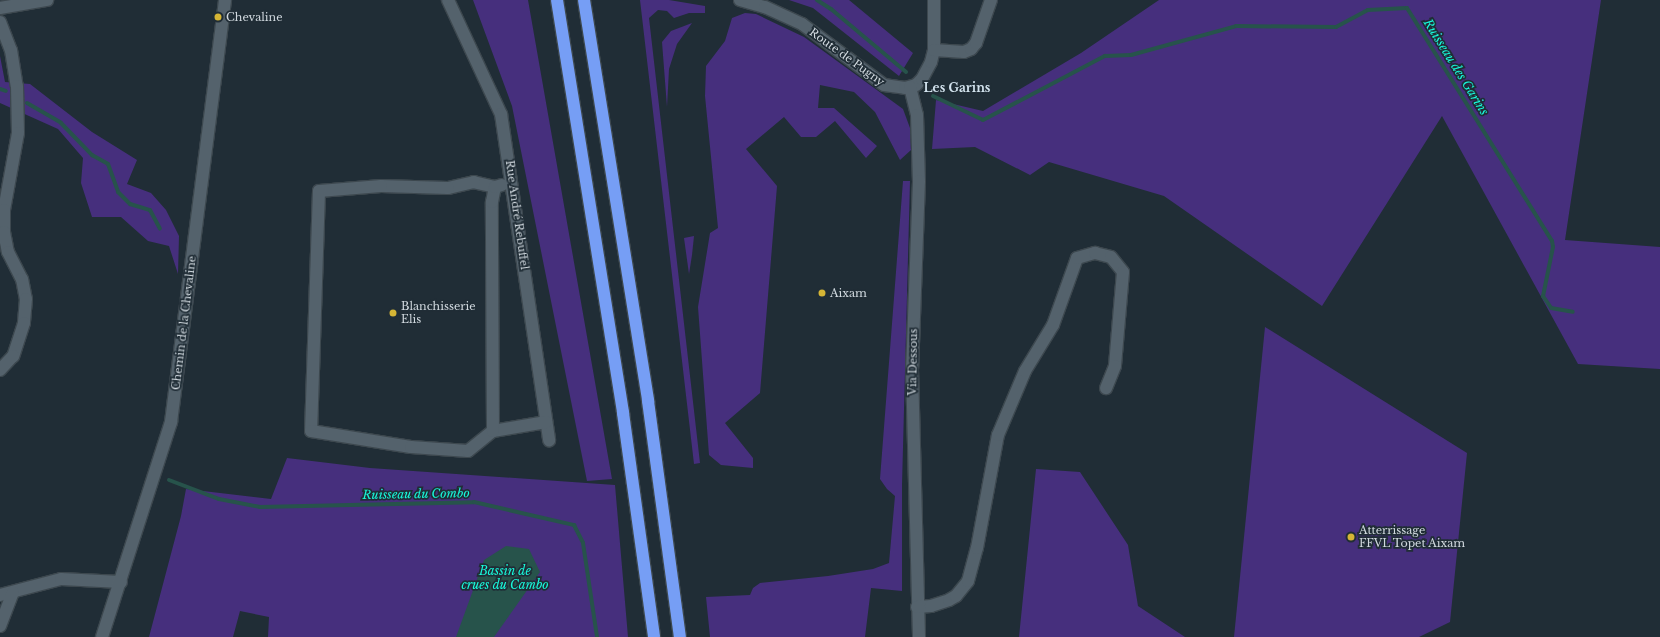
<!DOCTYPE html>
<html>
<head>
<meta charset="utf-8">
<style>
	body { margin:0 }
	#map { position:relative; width:1660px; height:637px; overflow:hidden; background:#202d36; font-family:"Libre Baskerville",serif }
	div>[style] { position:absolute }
	.green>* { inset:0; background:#462f7d }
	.water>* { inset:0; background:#27534b }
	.stream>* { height:4px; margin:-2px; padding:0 2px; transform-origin:2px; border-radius:2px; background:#27534b }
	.roads { filter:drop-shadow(1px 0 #3d484f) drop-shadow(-1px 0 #3d484f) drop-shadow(0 1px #3d484f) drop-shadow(0 -1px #3d484f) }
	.minor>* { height:12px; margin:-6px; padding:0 6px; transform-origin:6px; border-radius:6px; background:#54626c }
	.highway>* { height:12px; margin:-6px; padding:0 6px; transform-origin:6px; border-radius:6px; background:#769ef5 }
	.dots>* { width:11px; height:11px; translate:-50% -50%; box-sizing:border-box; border:2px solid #202d36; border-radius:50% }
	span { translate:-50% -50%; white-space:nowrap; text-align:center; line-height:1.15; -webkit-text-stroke:3.5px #202d36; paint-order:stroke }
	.poi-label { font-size:11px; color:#d1d9df }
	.left { translate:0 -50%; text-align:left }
	.street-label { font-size:11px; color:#d1d9df }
	.water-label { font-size:12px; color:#18f9db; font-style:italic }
	.neighbourhood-label { font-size:12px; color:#d3e3ee; font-weight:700 }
</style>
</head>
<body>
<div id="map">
	<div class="green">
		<i style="clip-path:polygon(473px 0,528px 0,612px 479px,587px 481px,512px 106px)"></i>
		<i style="clip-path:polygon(640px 0,669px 0,705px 6px,705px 13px,689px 13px,674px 18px,667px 11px,658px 10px,649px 18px,700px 463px,694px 464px)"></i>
		<i style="clip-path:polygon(789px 0,849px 0,913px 53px,899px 76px,813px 8px)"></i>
		<i style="clip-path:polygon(1159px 0,1601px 0,1565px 240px,1660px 247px,1660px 369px,1578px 364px,1442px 116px,1322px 306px,1164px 196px,1049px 162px,1030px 175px,975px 147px,932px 149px,936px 100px,983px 111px,1081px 53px)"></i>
		<i style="clip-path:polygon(745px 13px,756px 14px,804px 37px,903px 109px,910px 128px,911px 150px,900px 160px,875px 112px,854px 92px,820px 85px,818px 108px,834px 108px,877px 146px,866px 158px,835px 121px,816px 137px,801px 137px,784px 117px,746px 149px,777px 186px,760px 393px,725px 423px,753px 458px,753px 468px,721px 465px,709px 455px,698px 307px,710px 233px,718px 228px,705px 96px,706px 66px,725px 41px,732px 18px)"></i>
		<i style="clip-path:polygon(692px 23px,677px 44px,669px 69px,667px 107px,662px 42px,671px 31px)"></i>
		<i style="clip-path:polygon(0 56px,5px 82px,30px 84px,92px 132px,137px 160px,127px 184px,151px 193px,166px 210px,179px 236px,178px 274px,169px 246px,148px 241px,121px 217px,92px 217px,81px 183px,83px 158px,58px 129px,0 103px)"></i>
		<i style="clip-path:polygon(903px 181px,910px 181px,902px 485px,902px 591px,871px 588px,865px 637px,710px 637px,706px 597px,750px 595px,753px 588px,760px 583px,828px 576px,873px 569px,889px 563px,895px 496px,887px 489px,880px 479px)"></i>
		<i style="clip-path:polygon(694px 236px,692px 255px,689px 274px,684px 238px)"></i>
		<i style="clip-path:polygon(1265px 327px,1467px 453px,1450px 622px,1419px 637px,1234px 637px)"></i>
		<i style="clip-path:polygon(287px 458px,370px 468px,615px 485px,628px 637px,268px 637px,269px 617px,240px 611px,233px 637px,149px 637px,181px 516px,186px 489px,271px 499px)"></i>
		<i style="clip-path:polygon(1036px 469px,1080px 472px,1128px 545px,1138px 606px,1185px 637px,1019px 637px)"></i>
	</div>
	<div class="water">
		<i style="clip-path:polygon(506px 546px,529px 549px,540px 572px,494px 637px,456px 637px,484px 560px)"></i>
	</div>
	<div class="stream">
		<i style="left:817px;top:0;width:17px;rotate:33deg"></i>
		<i style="left:831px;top:9px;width:98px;rotate:40deg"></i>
		<i style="left:0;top:89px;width:6px;rotate:18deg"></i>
		<i style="left:933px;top:96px;width:55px;rotate:25.6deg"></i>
		<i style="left:983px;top:120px;width:138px;rotate:-27.7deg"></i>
		<i style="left:1105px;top:56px;width:26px;rotate:-2deg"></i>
		<i style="left:1131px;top:55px;width:109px;rotate:-15.4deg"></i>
		<i style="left:1236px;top:26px;width:100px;rotate:0.6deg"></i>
		<i style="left:1336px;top:27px;width:36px;rotate:-28deg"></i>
		<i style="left:1368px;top:10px;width:39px;rotate:-3deg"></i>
		<i style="left:1407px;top:8px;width:274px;rotate:58.1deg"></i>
		<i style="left:1552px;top:241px;width:6px;rotate:81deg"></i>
		<i style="left:1553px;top:247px;width:50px;rotate:101.5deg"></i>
		<i style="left:1543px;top:296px;width:14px;rotate:56deg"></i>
		<i style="left:1551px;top:308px;width:22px;rotate:10deg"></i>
		<i style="left:27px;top:103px;width:39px;rotate:30deg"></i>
		<i style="left:61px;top:123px;width:45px;rotate:45.9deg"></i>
		<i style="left:92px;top:155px;width:18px;rotate:29deg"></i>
		<i style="left:108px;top:164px;width:30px;rotate:70deg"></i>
		<i style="left:118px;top:192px;width:17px;rotate:45deg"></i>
		<i style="left:130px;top:204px;width:21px;rotate:17deg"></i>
		<i style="left:150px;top:210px;width:21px;rotate:62deg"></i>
		<i style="left:169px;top:480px;width:53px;rotate:20.8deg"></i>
		<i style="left:219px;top:499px;width:42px;rotate:11deg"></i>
		<i style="left:260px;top:507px;width:214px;rotate:-1.3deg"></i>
		<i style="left:474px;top:502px;width:103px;rotate:13deg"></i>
		<i style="left:574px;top:525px;width:20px;rotate:63deg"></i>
		<i style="left:583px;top:543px;width:95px;rotate:81.5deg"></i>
	</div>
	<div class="roads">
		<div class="minor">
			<i style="left:448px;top:0;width:126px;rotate:65.1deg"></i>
			<i style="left:501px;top:114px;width:330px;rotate:81.6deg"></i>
			<i style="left:740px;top:0;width:26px;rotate:16deg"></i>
			<i style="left:765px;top:7px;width:41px;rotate:24.7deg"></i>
			<i style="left:802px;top:24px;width:102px;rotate:36.6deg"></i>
			<i style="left:884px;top:85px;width:21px;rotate:8deg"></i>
			<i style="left:905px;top:88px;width:11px;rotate:-15deg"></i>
			<i style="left:916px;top:85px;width:8px;rotate:-45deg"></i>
			<i style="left:922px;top:79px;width:19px;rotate:-62deg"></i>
			<i style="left:931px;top:62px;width:12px;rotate:-76deg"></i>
			<i style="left:934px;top:50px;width:50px;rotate:-90deg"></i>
			<i style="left:0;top:8px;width:48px;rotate:-9.7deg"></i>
			<i style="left:0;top:22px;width:30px;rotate:69deg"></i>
			<i style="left:11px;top:50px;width:36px;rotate:81deg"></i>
			<i style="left:17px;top:86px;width:47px;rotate:88.8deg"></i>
			<i style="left:18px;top:133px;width:78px;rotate:100.3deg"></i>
			<i style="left:4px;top:210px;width:22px;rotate:90deg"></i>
			<i style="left:4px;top:232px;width:20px;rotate:79deg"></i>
			<i style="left:8px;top:252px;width:30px;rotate:63deg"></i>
			<i style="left:22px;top:279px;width:20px;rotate:79deg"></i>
			<i style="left:26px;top:299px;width:24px;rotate:95deg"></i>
			<i style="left:24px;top:323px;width:35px;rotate:108deg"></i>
			<i style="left:13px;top:356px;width:19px;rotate:133deg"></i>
			<i style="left:934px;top:50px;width:30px;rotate:4deg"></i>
			<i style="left:964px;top:52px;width:8px;rotate:-23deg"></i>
			<i style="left:971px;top:49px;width:8px;rotate:-50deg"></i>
			<i style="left:976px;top:43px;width:46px;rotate:-70.8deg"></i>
			<i style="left:910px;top:87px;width:29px;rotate:76deg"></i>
			<i style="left:917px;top:115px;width:66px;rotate:88.3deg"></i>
			<i style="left:919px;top:181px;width:188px;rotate:92.1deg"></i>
			<i style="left:912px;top:369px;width:268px;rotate:88.5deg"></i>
			<i style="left:495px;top:187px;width:22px;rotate:-167deg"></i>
			<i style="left:474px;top:182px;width:27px;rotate:167deg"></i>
			<i style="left:448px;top:188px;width:67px;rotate:-178.3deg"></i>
			<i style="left:381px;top:186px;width:62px;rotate:175.4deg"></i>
			<i style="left:319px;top:191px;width:240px;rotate:91.9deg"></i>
			<i style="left:311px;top:431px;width:101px;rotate:9.1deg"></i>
			<i style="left:411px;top:447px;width:57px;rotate:4deg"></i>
			<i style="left:468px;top:451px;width:32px;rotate:-39deg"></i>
			<i style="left:493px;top:431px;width:54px;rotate:-9.6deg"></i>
			<i style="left:493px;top:431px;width:229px;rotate:-90.3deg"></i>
			<i style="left:492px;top:202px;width:15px;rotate:-79deg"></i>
			<i style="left:495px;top:187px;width:7px;rotate:-16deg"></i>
			<i style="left:0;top:595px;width:63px;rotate:-14.7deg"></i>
			<i style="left:61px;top:579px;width:60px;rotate:2.9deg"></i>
			<i style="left:917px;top:607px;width:14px;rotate:-4deg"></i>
			<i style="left:931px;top:606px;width:19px;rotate:-18deg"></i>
			<i style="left:949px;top:600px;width:8px;rotate:-30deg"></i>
			<i style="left:956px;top:596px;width:19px;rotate:-51deg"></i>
			<i style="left:968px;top:581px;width:34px;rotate:-75deg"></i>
			<i style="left:977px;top:548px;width:115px;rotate:-79.5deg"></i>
			<i style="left:998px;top:435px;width:69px;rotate:-67.1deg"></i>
			<i style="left:1025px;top:371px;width:54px;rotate:-58.7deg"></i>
			<i style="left:1053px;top:325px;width:71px;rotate:-70.3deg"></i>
			<i style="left:1077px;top:258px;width:19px;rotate:-16deg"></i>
			<i style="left:1095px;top:253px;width:16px;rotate:14deg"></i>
			<i style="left:1111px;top:257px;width:19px;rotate:51deg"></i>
			<i style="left:1123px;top:272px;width:94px;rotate:94.9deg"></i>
			<i style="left:1115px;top:366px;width:24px;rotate:112deg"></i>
			<i style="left:0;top:626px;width:36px;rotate:-69deg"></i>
			<i style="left:102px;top:637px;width:226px;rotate:-72.2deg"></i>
			<i style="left:171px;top:422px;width:425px;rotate:-82.7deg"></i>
		</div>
		<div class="highway">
			<i style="left:557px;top:0;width:418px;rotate:80.9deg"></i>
			<i style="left:623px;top:413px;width:226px;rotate:82.1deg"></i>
			<i style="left:584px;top:0;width:406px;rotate:80.9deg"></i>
			<i style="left:648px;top:401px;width:238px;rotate:82.3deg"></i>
		</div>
	</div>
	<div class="dots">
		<i style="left:218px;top:17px;background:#d5b535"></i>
		<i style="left:822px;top:293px;background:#d5b535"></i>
		<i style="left:393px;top:313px;background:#d5b535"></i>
		<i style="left:1351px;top:537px;background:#d5b535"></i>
	</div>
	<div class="poi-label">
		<span class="left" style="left:226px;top:17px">Chevaline</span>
		<span class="left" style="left:830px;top:293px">Aixam</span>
		<span class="left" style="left:401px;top:313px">Blanchisserie<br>Elis</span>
		<span class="left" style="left:1359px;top:537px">Atterrissage<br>FFVL Topet Aixam</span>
	</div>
	<div class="street-label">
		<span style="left:847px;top:57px;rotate:36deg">Route de Pugny</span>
		<span style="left:517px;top:215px;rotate:82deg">Rue André Rebuffel</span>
		<span style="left:184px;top:323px;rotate:-83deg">Chemin de la Chevaline</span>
		<span style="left:913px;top:362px;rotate:-89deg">Via Dessous</span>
	</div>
	<div class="water-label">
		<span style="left:1456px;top:67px;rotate:58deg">Ruisseau des Garins</span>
		<span style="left:416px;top:494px;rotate:-1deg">Ruisseau du Combo</span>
		<span style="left:505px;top:578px">Bassin de<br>crues du Cambo</span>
	</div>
	<div class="neighbourhood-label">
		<span style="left:957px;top:88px">Les Garins</span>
	</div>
</div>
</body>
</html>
